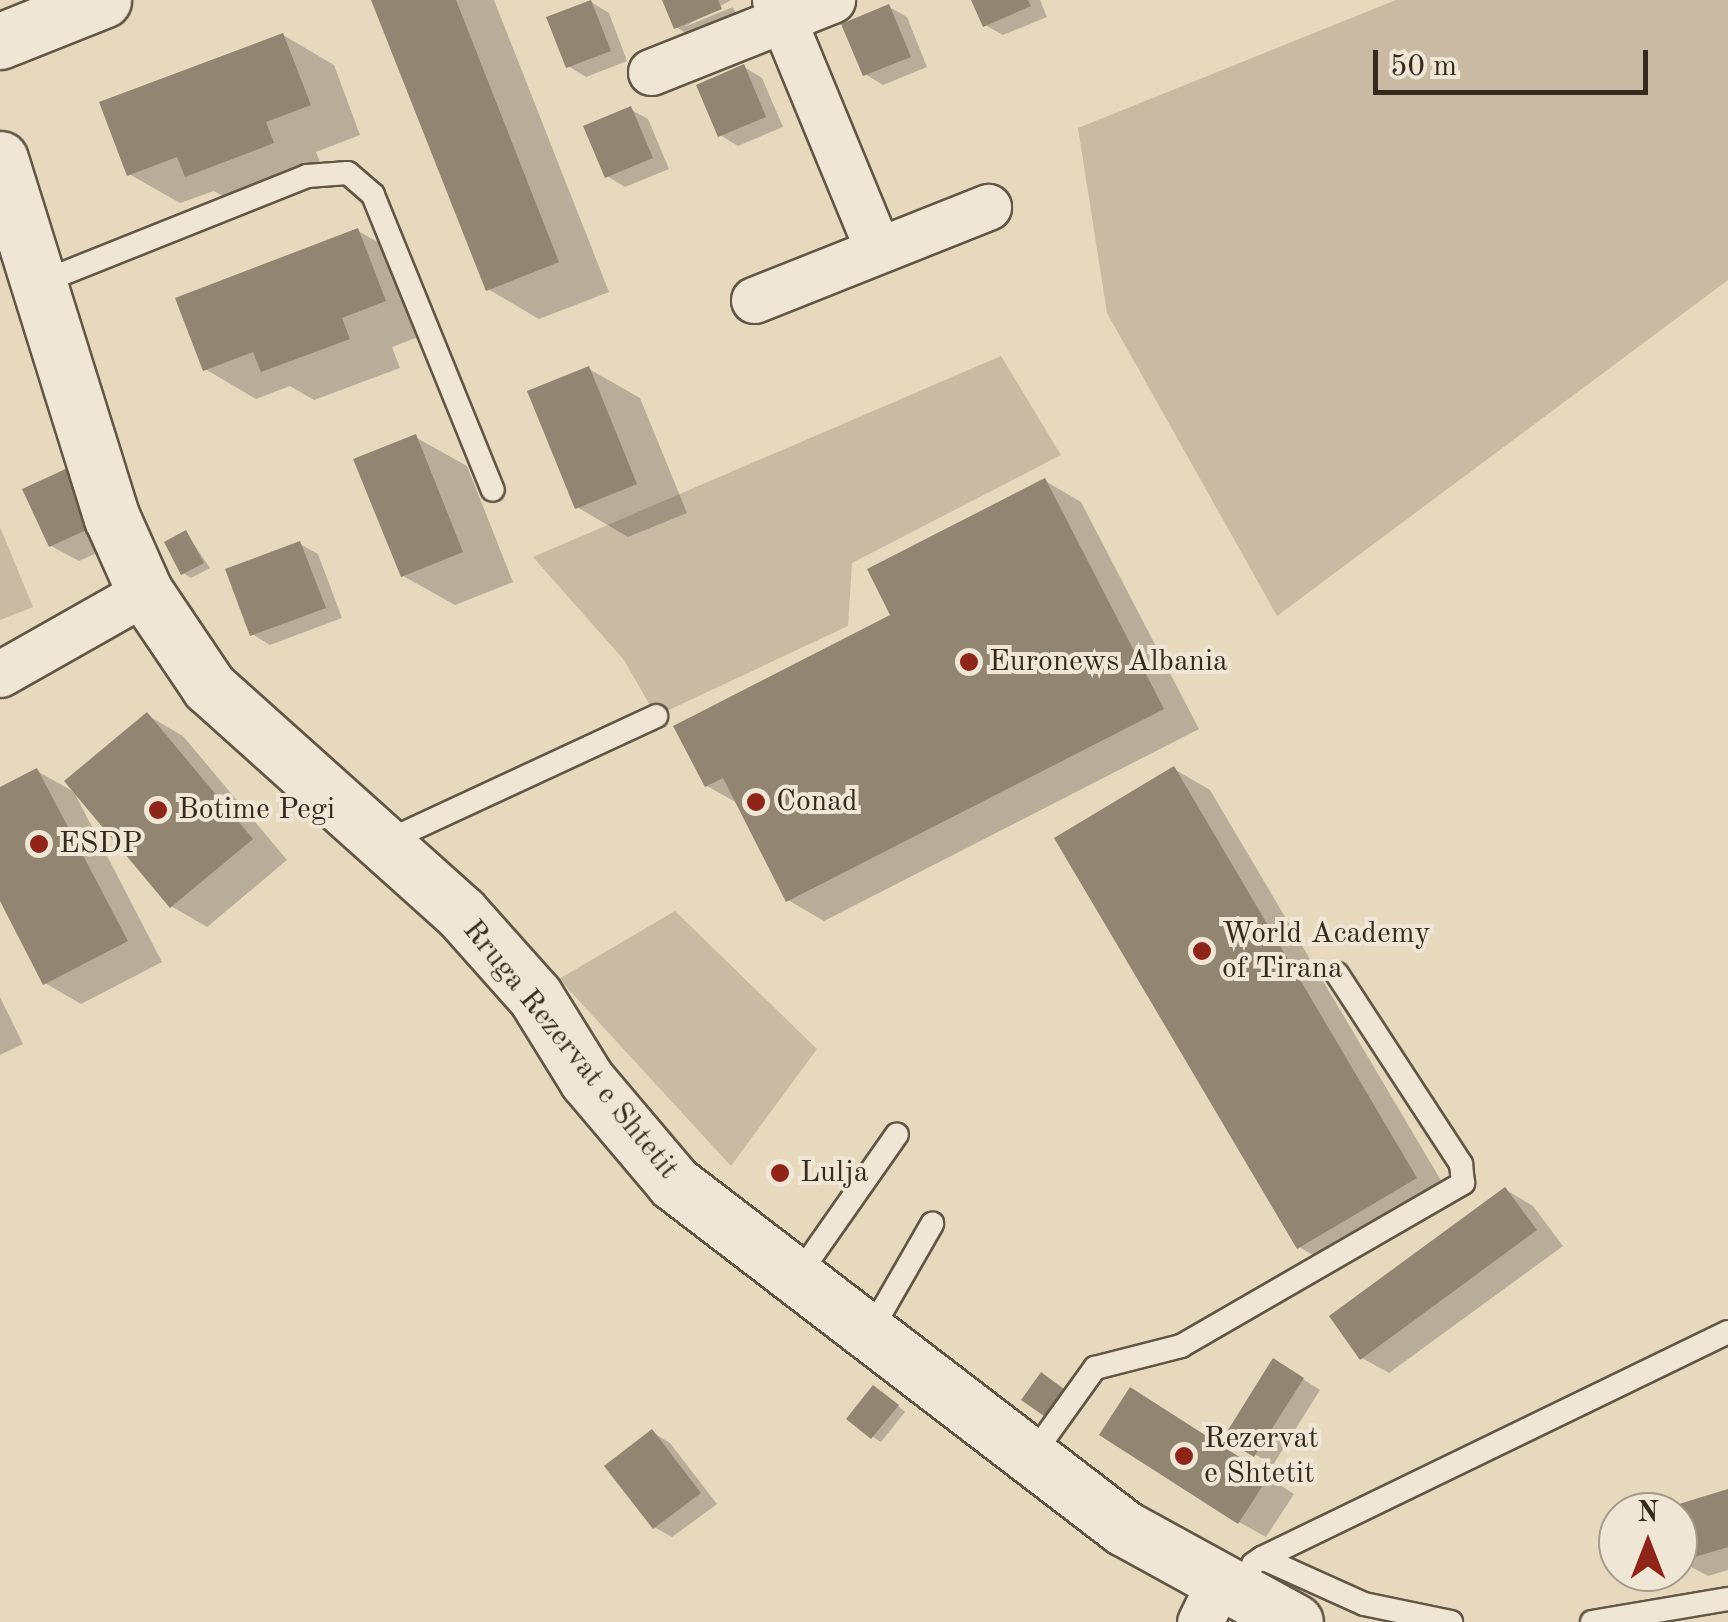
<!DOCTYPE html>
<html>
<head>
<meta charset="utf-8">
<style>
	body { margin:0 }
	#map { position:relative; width:1728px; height:1622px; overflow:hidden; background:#e7d9be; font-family:"Old Standard TT",serif }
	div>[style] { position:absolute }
	.green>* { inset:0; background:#c9bba3 }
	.shadow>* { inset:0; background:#0003 }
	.building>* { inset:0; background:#928571 }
	.roads { filter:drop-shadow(2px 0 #625645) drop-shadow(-2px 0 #625645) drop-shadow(0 2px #625645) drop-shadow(0 -2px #625645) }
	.lane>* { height:22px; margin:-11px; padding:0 11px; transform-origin:11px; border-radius:11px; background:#efe6d5 }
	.street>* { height:45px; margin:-22.5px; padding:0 22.5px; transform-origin:22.5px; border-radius:22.5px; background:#efe6d5 }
	.secondary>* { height:55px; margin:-27.5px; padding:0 27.5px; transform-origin:27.5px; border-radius:27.5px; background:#efe6d5 }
	.dots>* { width:28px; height:28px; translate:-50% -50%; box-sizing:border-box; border:5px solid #efe6d5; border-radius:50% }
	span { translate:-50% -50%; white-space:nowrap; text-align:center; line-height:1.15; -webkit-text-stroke:8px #efe6d5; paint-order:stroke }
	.poi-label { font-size:30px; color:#352a1d }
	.left { translate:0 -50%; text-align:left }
	.street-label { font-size:30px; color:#352a1d }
	.north { position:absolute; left:1598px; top:1492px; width:100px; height:100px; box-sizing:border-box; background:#efe6d5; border:2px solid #a59b8b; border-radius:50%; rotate:0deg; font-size:28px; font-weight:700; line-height:40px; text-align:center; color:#352a1d }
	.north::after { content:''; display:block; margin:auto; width:35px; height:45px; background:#8f2418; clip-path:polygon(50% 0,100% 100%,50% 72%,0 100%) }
	.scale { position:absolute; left:1373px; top:50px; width:275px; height:45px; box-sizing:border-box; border:5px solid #352a1d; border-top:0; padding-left:12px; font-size:30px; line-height:35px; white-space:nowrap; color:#352a1d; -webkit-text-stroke:8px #efe6d5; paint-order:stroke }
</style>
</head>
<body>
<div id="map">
	<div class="green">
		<i style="clip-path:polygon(1396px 0,1728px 0,1728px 280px,1277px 616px,1107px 313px,1078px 128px)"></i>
		<i style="clip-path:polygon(1001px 356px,1061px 455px,852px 563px,848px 626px,656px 716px,624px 660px,533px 557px)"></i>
		<i style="clip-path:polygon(0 527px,33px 607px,0 620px)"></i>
		<i style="clip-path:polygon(675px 911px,817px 1049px,731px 1166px,559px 979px)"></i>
	</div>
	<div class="shadow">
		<i style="clip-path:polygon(374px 0,494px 0,609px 292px,539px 319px,488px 289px)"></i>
		<i style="clip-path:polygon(665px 0,731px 0,684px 27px,733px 7px,738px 19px,694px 38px,676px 27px)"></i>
		<i style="clip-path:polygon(974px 0,1040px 0,1047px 17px,1003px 35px,985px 25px)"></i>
		<i style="clip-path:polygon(591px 2px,609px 13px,627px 61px,586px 77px,568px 66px)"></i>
		<i style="clip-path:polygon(889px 7px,907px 17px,927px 67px,883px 85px,865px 74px)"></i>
		<i style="clip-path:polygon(283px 35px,334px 65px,360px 135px,316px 152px,324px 172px,239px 205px,214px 191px,180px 203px,129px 174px)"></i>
		<i style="clip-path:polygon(744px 67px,762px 78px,783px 127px,738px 146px,720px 135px)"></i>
		<i style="clip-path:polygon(630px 109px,648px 119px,669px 169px,625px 187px,607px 176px)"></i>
		<i style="clip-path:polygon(358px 231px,410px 260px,436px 330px,392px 347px,400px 368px,314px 400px,290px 386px,256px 399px,205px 369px)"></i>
		<i style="clip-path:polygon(589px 369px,640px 398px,687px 513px,628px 537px,577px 507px)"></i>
		<i style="clip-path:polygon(415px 437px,467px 466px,513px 582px,455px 605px,403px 576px)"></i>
		<i style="clip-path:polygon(1045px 481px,1081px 502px,1199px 729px,824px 921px,788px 900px,739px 804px,707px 786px)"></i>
		<i style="clip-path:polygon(26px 491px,123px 541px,79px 561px,51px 546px)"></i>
		<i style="clip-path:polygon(186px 533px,210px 568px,191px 578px,183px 573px)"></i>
		<i style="clip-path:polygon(300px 544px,318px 554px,342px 618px,270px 645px,252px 634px)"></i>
		<i style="clip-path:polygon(147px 715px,183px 736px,287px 860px,207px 927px,171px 906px,75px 794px,162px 962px,81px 1004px,45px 983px,0 896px,0 790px,37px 771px,76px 793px)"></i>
		<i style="clip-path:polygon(1174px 769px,1210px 790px,1452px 1199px,1335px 1268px,1299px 1247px)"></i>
		<i style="clip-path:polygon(0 997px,23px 1044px,0 1055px)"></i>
		<i style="clip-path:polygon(1506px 1190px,1533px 1206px,1563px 1246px,1389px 1373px,1362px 1358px)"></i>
		<i style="clip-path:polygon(1292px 1372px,1320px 1390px,1273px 1465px,1226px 1437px)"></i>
		<i style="clip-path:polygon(1050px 1380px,1070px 1395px,1053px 1419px,1045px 1414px)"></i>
		<i style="clip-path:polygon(882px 1392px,905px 1412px,881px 1442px,873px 1437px)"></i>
		<i style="clip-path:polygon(1158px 1406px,1294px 1494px,1266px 1537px,1239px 1522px)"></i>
		<i style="clip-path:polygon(652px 1432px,670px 1443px,717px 1504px,672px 1537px,654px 1527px)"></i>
		<i style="clip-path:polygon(1728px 1492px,1728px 1570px,1708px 1576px,1680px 1561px,1678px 1512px,1665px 1511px)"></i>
	</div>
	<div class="building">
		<i style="clip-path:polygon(371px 0,456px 0,559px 262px,486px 291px)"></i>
		<i style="clip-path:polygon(591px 0,611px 51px,566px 68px,546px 17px)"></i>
		<i style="clip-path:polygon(662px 0,718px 0,722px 9px,674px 29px)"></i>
		<i style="clip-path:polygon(971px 0,1028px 0,1031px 6px,983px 27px)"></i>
		<i style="clip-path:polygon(889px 4px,911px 57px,863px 76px,841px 24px)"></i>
		<i style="clip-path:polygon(283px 33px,311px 105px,266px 122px,274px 143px,185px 177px,177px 157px,127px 176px,99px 102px)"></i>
		<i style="clip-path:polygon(744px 64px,766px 117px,718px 137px,696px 85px)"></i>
		<i style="clip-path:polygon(631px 106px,653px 158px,605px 178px,583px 126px)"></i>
		<i style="clip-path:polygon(358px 228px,386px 301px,342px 318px,350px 339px,261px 372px,253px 352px,203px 371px,175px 298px)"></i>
		<i style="clip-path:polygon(589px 366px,637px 484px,575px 509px,527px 391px)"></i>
		<i style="clip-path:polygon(416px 434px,463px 552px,401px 577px,353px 459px)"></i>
		<i style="clip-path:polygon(70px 467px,97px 525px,49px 547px,22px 489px)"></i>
		<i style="clip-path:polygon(1045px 478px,1164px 709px,786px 902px,723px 778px,705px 787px,673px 726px,890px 615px,867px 569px)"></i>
		<i style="clip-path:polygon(186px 530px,204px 563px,181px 575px,164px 542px)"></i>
		<i style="clip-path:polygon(300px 541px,326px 608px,250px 636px,225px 569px)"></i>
		<i style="clip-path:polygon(147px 712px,253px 839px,170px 908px,64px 781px)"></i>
		<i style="clip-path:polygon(1174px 766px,1417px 1178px,1297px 1249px,1054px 838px)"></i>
		<i style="clip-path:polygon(37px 768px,128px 941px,43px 985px,0 901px,0 787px)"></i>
		<i style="clip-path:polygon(1505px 1187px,1537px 1230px,1360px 1360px,1329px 1316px)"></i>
		<i style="clip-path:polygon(1273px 1358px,1304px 1378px,1254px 1457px,1223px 1438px)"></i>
		<i style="clip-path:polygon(1041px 1372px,1064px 1389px,1044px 1416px,1021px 1400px)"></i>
		<i style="clip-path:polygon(873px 1385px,899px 1405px,871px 1439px,846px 1419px)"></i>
		<i style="clip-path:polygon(1130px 1387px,1269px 1476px,1238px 1524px,1099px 1435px)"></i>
		<i style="clip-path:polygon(652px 1429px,701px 1493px,653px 1529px,604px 1466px)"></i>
		<i style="clip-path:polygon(1728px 1489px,1728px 1547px,1678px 1562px,1678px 1512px,1656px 1511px)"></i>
	</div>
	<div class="roads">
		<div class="lane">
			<i style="left:37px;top:284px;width:291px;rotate:-21.8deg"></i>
			<i style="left:307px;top:176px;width:41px;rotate:-4.2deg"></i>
			<i style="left:348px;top:173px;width:33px;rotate:41deg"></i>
			<i style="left:373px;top:195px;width:318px;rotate:67.9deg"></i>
			<i style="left:385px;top:842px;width:299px;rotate:-24.9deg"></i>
			<i style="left:797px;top:1277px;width:174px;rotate:-55deg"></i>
			<i style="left:870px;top:1332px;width:125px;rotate:-60.1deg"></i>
			<i style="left:1031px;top:1457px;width:110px;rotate:-54.3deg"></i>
			<i style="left:1095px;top:1368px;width:89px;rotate:-14.3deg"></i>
			<i style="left:1181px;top:1346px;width:326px;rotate:-30deg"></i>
			<i style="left:1463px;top:1183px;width:19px;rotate:-96deg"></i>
			<i style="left:1461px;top:1164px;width:227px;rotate:-123.1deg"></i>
			<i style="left:1262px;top:1558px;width:518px;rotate:-25.87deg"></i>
			<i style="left:1253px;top:1564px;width:11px;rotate:-34deg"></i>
			<i style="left:1262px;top:1558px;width:112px;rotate:24.3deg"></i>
			<i style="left:1364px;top:1604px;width:89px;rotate:11.7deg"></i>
			<i style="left:1592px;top:1622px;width:138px;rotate:-9.6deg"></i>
		</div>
		<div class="street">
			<i style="left:775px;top:0;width:270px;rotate:67.6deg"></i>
			<i style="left:651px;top:72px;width:195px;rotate:-21.7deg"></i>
			<i style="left:754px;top:300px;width:252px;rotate:-21.7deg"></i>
			<i style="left:0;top:674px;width:167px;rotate:-29.5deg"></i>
			<i style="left:1200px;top:1622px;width:43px;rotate:-64deg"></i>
		</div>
		<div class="secondary">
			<i style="left:0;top:41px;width:111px;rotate:-21.7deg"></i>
			<i style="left:0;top:159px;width:376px;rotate:72.7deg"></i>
			<i style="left:112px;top:518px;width:81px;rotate:66deg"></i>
			<i style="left:145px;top:592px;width:115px;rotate:56deg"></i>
			<i style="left:209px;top:687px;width:338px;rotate:41.9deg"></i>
			<i style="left:461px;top:913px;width:111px;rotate:48.3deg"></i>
			<i style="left:535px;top:996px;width:99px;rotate:58.2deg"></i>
			<i style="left:587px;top:1080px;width:135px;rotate:49.8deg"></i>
			<i style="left:674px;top:1183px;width:567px;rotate:37.48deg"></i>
			<i style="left:1124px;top:1528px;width:195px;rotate:28.8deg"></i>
		</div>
	</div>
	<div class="dots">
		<i style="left:969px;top:662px;background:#8f2418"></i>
		<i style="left:756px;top:802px;background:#8f2418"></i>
		<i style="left:158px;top:810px;background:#8f2418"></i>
		<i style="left:39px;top:844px;background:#8f2418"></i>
		<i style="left:1202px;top:951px;background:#8f2418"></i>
		<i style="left:780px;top:1173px;background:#8f2418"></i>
		<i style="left:1184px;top:1456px;background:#8f2418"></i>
	</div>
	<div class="poi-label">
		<span class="left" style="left:989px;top:662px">Euronews Albania</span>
		<span class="left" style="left:776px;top:802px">Conad</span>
		<span class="left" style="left:178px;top:810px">Botime Pegi</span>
		<span class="left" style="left:59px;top:844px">ESDP</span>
		<span class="left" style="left:1222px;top:951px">World Academy<br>of Tirana</span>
		<span class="left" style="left:800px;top:1173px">Lulja</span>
		<span class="left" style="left:1204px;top:1456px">Rezervat<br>e Shtetit</span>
	</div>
	<div class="street-label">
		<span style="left:570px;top:1050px;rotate:51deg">Rruga Rezervat e Shtetit</span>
	</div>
	<div class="north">N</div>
	<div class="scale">50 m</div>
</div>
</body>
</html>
